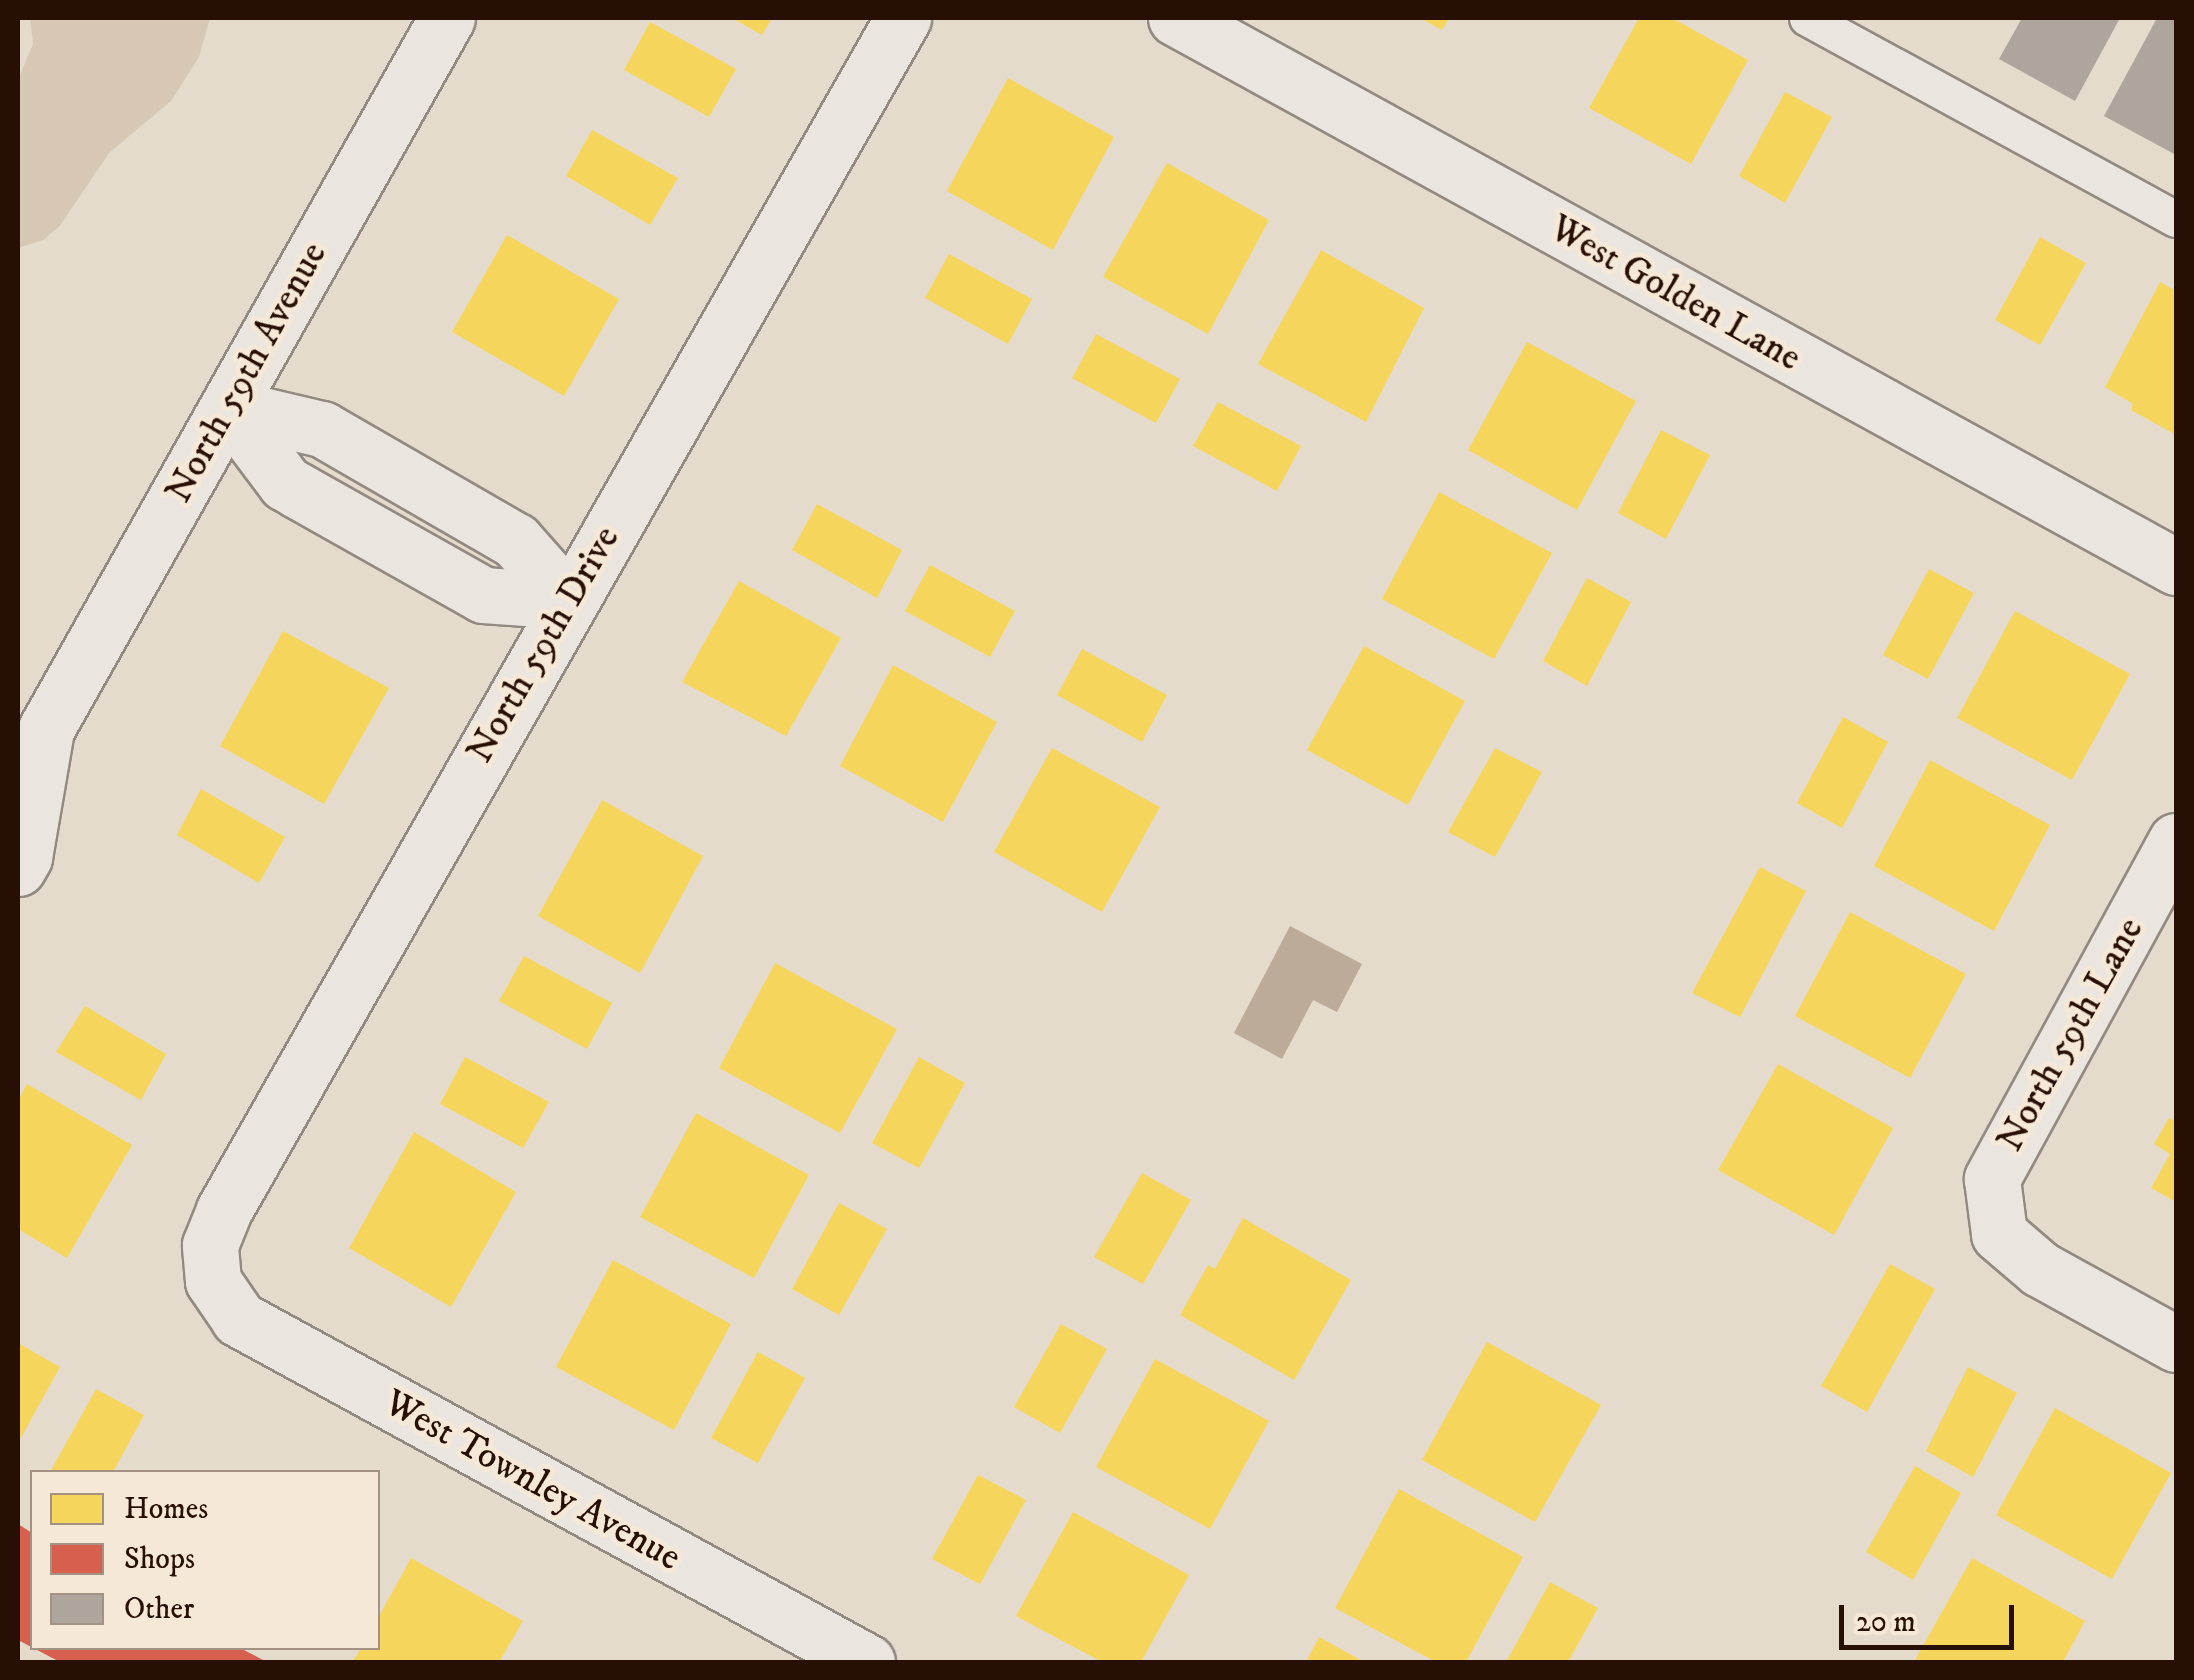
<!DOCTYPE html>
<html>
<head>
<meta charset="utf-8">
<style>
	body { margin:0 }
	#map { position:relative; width:2194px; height:1680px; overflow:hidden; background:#e4dbcc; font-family:"IM FELL DW Pica",serif }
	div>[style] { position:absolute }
	.green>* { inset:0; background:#d7c8b5 }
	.water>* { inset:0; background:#bcab98 }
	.homes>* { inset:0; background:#f6d55c }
	.shops>* { inset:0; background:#d6604d }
	.building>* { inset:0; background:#aea69c }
	.roads { filter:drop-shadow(2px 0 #928980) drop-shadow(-2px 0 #928980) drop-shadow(0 2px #928980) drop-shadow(0 -2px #928980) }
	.lane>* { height:35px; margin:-17.5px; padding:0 17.5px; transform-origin:17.5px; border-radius:17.5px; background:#eae5de }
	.street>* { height:55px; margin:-27.5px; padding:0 27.5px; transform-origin:27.5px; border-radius:27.5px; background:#eae5de }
	.secondary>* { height:55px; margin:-27.5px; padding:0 27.5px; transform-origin:27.5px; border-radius:27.5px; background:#eae5de }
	span { translate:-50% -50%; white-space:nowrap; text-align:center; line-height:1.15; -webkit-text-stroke:10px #f5e8d7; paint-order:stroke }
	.street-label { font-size:38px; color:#280f06 }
	.frame { position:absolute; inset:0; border:20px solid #280f06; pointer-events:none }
	.legend { position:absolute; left:30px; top:1470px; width:350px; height:180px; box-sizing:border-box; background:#f5e8d7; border:2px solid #a39183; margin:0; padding:12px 18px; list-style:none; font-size:30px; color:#280f06 }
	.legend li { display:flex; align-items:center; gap:20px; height:50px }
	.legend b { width:50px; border:2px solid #a39183 }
	.scale { position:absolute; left:1839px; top:1605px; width:175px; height:45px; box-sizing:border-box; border:5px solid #280f06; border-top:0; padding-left:12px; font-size:30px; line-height:35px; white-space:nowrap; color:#280f06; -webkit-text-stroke:8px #f5e8d7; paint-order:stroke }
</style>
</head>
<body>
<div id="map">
	<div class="green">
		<i style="clip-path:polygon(30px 18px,210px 18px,199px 57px,171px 101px,109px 153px,59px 227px,43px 240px,18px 248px,18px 80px,33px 44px)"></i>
	</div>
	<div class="water">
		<i style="clip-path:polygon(1290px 926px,1362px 964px,1337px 1012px,1313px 1000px,1282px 1059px,1234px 1033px)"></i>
	</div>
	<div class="homes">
		<i style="clip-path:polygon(732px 18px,772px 18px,762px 35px)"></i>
		<i style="clip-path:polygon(1420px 18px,1449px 18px,1442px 30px)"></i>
		<i style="clip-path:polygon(1639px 18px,1672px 18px,1748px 60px,1691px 164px,1589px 108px)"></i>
		<i style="clip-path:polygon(650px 22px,736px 69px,709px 117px,624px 70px)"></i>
		<i style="clip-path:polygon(1008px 78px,1114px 137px,1053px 250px,947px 191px)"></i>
		<i style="clip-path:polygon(1785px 92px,1832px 117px,1785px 203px,1739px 176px)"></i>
		<i style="clip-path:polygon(592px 130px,678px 178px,650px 225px,566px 176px)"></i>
		<i style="clip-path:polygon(1167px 163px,1269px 220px,1208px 334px,1103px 277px)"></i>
		<i style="clip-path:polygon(507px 235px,619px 299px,564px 396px,452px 332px)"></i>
		<i style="clip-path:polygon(2040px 237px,2086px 263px,2040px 345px,1995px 320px)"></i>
		<i style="clip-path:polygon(1321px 250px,1424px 308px,1366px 422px,1258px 364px)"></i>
		<i style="clip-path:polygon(949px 254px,1032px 299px,1008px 344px,925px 298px)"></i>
		<i style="clip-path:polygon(2160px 282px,2176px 291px,2176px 435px,2131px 410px,2133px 404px,2105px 387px)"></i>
		<i style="clip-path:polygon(1096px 334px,1180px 379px,1156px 423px,1072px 378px)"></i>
		<i style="clip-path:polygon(1527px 342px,1636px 401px,1577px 510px,1468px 450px)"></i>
		<i style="clip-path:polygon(1218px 402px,1301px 446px,1277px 491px,1193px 446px)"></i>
		<i style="clip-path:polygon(1661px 430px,1710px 455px,1666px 539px,1618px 513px)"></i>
		<i style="clip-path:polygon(1439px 492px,1552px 553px,1494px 659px,1382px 599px)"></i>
		<i style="clip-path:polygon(817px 504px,902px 550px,877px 598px,792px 550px)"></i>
		<i style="clip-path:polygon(930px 565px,1015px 611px,990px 657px,905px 611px)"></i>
		<i style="clip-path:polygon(1929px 569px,1974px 593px,1928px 679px,1883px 655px)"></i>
		<i style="clip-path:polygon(1587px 578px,1631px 602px,1587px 686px,1543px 661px)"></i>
		<i style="clip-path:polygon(739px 581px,841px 638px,786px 736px,682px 682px)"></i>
		<i style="clip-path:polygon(2015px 611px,2130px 674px,2072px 780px,1957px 718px)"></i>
		<i style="clip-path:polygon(283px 631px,389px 688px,324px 804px,220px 746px)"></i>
		<i style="clip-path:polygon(1364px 646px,1465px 701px,1408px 805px,1307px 750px)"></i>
		<i style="clip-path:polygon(1082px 649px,1167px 695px,1142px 742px,1057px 695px)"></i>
		<i style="clip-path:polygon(893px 665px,997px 722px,943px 822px,840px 766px)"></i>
		<i style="clip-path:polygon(1843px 717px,1888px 742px,1842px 828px,1797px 803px)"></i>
		<i style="clip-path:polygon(1052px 748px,1160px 807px,1102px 912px,994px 852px)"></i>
		<i style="clip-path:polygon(1495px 748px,1542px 772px,1495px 857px,1448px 832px)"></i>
		<i style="clip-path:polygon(1930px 760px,2050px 825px,1994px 931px,1874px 866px)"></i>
		<i style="clip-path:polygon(201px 789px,285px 837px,259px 883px,177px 835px)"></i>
		<i style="clip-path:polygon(602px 800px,703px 856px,640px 973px,538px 916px)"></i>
		<i style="clip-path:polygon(1760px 867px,1806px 891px,1740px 1017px,1692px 993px)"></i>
		<i style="clip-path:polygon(1850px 912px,1966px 974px,1910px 1078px,1795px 1016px)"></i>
		<i style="clip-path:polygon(524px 956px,612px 1003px,587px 1049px,499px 1001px)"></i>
		<i style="clip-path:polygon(775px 963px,897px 1029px,840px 1133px,719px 1068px)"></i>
		<i style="clip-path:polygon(85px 1006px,166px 1054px,141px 1100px,56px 1052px)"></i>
		<i style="clip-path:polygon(465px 1057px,549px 1102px,523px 1148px,440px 1104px)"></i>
		<i style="clip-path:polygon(919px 1057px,965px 1083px,919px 1168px,872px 1143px)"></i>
		<i style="clip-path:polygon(1778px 1064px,1893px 1128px,1834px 1235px,1718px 1170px)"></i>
		<i style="clip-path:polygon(27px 1084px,132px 1145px,67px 1258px,18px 1229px,18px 1101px)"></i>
		<i style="clip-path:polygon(696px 1113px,809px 1175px,754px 1278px,640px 1217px)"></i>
		<i style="clip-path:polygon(2169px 1118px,2176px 1121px,2176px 1202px,2151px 1188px,2170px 1154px,2154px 1144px)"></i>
		<i style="clip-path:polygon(414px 1132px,516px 1192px,451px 1307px,349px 1248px)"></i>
		<i style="clip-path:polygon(1142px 1173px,1191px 1200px,1143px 1284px,1094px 1257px)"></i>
		<i style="clip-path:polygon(839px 1203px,887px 1229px,839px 1315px,792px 1289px)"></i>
		<i style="clip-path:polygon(1243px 1218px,1351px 1280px,1294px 1380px,1180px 1315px,1208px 1265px,1215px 1269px)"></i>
		<i style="clip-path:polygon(613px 1260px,731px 1324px,674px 1430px,556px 1367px)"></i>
		<i style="clip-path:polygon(1890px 1264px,1935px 1289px,1867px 1412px,1821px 1386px)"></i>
		<i style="clip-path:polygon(1061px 1324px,1107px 1349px,1060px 1433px,1014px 1407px)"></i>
		<i style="clip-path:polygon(1487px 1342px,1601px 1405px,1535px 1522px,1422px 1460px)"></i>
		<i style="clip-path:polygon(18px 1343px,60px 1367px,18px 1443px)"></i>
		<i style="clip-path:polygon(758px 1352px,805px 1378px,758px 1463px,711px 1438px)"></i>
		<i style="clip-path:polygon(1155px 1359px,1269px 1421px,1210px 1529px,1096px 1467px)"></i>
		<i style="clip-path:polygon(1968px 1367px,2017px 1393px,1973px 1477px,1926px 1451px)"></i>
		<i style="clip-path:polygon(96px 1389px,144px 1415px,113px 1472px,50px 1472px)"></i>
		<i style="clip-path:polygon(2055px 1408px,2171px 1473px,2112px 1579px,1996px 1515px)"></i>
		<i style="clip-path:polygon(1915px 1466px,1961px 1493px,1913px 1580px,1866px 1552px)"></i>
		<i style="clip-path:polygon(978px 1475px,1026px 1500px,980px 1584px,932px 1559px)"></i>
		<i style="clip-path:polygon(1399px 1489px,1523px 1557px,1466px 1662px,1436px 1662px,1335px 1608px)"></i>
		<i style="clip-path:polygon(1073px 1512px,1189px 1575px,1141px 1662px,1102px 1662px,1016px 1616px)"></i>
		<i style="clip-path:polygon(411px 1558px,523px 1621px,499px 1662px,353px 1661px,361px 1648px,378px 1648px,378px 1618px)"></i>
		<i style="clip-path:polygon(1972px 1558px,2085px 1621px,2063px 1662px,1914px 1662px)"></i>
		<i style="clip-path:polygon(1550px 1582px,1598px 1608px,1568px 1662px,1506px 1662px)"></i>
		<i style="clip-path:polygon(1319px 1637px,1364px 1662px,1306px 1662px)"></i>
	</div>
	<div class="shops">
		<i style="clip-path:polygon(18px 1524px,32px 1533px,32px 1648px,240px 1648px,267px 1662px,60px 1662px,18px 1640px)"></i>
	</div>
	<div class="building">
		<i style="clip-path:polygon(2022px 18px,2120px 18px,2075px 101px,1999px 59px)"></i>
		<i style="clip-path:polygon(2157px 18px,2176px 18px,2176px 155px,2104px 116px)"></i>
	</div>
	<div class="roads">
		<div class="lane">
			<i style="left:1807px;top:18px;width:420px;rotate:28.6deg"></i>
		</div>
		<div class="street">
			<i style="left:1176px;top:18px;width:1141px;rotate:28.77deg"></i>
			<i style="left:228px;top:407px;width:95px;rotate:53.1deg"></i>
			<i style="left:285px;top:483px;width:14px;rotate:30deg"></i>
			<i style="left:297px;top:490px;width:214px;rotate:29.4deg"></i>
			<i style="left:483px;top:595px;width:86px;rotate:4deg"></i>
			<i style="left:228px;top:407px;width:97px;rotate:13.2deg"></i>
			<i style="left:322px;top:429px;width:224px;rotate:30deg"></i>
			<i style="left:516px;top:541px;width:80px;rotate:48.5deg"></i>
			<i style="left:2176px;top:841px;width:385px;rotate:118.6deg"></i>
			<i style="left:1992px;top:1179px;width:55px;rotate:82.7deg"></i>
			<i style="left:1999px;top:1234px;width:54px;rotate:40.5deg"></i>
			<i style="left:2040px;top:1269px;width:155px;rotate:28.9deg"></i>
			<i style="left:867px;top:1662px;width:716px;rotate:-151.36deg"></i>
			<i style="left:239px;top:1319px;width:46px;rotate:-124.4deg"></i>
			<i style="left:213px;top:1281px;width:36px;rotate:-95deg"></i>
			<i style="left:210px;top:1245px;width:38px;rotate:-68deg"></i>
			<i style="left:224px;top:1210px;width:1372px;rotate:-60.33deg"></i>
		</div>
		<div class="secondary">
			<i style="left:18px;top:868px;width:13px;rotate:-61deg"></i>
			<i style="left:24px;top:857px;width:130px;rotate:-80.2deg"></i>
			<i style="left:46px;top:729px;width:816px;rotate:-60.58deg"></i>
		</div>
	</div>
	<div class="street-label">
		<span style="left:1675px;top:294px;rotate:29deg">West Golden Lane</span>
		<span style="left:247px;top:373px;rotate:-61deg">North 59th Avenue</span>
		<span style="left:544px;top:645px;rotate:-60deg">North 59th Drive</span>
		<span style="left:2071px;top:1035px;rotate:-61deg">North 59th Lane</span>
		<span style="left:532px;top:1481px;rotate:29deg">West Townley Avenue</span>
	</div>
	<div class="frame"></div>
	<ul class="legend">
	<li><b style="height:28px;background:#f6d55c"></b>Homes</li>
	<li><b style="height:28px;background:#d6604d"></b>Shops</li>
	<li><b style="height:28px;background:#aea69c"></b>Other</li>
	</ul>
	<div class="scale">20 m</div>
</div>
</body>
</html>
